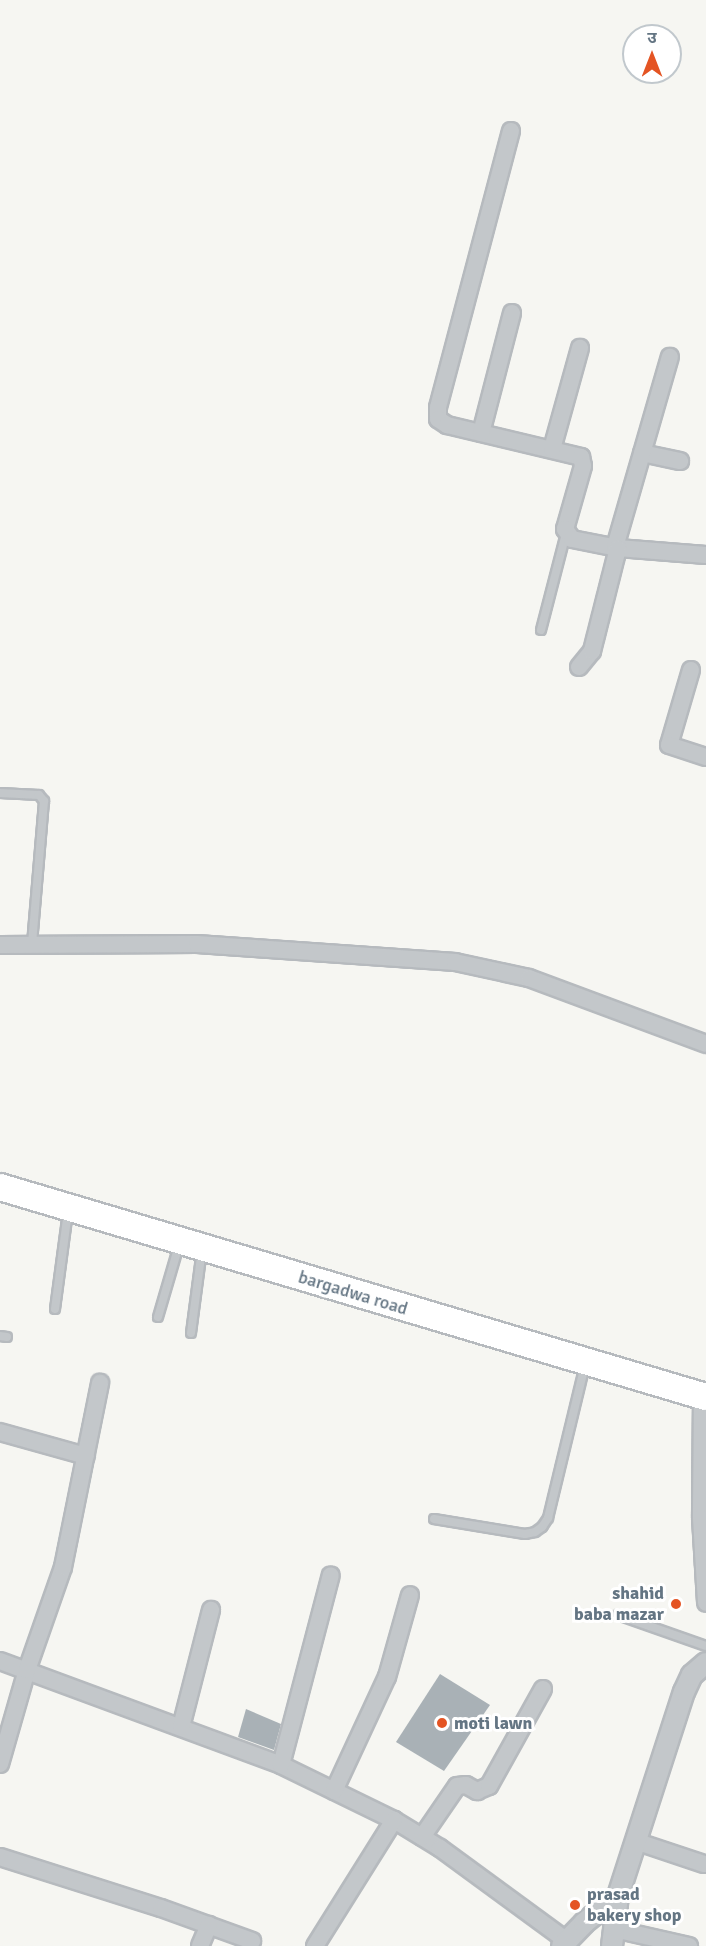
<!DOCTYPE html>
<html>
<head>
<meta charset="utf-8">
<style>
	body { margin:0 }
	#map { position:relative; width:706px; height:1946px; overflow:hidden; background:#f6f6f2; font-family:Signika,"Noto Sans Devanagari",sans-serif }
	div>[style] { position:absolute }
	.building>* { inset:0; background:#a9b1b6 }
	.roads { filter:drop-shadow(2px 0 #b6babe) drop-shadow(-2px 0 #b6babe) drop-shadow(0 2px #b6babe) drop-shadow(0 -2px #b6babe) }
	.service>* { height:8px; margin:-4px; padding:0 4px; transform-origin:4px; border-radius:4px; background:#c3c7ca }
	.minor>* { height:16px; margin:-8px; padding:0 8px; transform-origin:8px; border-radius:8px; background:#c3c7ca }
	.tertiary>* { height:20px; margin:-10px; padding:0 10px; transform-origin:10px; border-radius:10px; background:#c3c7ca }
	.primary>* { height:26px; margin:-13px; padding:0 13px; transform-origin:13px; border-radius:13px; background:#fff }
	.dots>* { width:16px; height:16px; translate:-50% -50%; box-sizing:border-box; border:3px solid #fff; border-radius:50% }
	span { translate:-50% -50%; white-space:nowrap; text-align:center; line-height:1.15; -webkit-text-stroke:6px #fff; paint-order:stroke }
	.street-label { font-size:18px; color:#647583 }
	.poi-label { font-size:18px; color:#647583; font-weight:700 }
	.right { translate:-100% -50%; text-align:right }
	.left { translate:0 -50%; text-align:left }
	.north { position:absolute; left:622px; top:24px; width:60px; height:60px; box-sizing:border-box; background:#fff; border:2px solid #c1c8cd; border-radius:50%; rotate:0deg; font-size:16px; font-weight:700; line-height:24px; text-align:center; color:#647583 }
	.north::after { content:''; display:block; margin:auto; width:21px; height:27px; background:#e45423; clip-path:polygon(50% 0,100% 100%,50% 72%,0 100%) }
</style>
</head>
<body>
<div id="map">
	<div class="building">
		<i style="clip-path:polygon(440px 1674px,490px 1705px,444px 1771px,396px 1742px)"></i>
		<i style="clip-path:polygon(246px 1709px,281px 1724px,274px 1750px,238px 1737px)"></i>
	</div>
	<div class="roads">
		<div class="service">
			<i style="left:541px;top:630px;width:100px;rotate:-75.5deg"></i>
			<i style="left:0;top:793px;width:39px;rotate:3deg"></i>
			<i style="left:39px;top:795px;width:8px;rotate:50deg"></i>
			<i style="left:44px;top:801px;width:144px;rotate:94.8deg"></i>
			<i style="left:55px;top:1309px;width:99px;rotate:-82.4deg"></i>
			<i style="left:158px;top:1317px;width:78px;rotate:-73.7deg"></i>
			<i style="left:191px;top:1333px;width:84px;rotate:-82.5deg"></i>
			<i style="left:0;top:1336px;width:7px;rotate:8deg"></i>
			<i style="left:434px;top:1519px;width:92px;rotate:9.4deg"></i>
			<i style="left:525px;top:1534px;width:10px;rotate:-11deg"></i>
			<i style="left:535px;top:1532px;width:9px;rotate:-36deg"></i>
			<i style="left:542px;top:1527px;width:11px;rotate:-56deg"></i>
			<i style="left:548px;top:1518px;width:157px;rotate:-76.4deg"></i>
			<i style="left:618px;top:1615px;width:93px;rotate:19.4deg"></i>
		</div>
		<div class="minor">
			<i style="left:511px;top:131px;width:286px;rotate:104.8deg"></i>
			<i style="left:438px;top:408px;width:11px;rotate:90deg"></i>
			<i style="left:438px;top:419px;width:11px;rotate:34deg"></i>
			<i style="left:447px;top:425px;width:138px;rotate:13.4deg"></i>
			<i style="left:581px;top:457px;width:9px;rotate:77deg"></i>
			<i style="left:583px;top:466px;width:66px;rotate:105.9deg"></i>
			<i style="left:565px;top:529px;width:12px;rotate:55deg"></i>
			<i style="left:572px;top:539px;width:47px;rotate:11.1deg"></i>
			<i style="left:618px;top:548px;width:88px;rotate:4.5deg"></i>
			<i style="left:481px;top:433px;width:124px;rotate:-75.5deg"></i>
			<i style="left:552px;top:449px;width:105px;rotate:-74.5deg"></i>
			<i style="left:642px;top:453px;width:39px;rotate:12deg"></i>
			<i style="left:615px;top:547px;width:198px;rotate:-73.9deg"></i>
			<i style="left:579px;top:667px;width:21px;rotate:-51deg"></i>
			<i style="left:592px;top:651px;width:106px;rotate:-75.8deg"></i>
			<i style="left:691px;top:670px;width:78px;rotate:106.3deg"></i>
			<i style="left:669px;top:745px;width:39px;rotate:18deg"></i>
			<i style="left:0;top:945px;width:197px;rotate:-0.3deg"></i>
			<i style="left:197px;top:944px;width:259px;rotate:4deg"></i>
			<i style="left:455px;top:962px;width:76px;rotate:12.2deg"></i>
			<i style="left:529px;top:978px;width:189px;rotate:20.4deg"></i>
			<i style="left:702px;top:1396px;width:122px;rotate:90.5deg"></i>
			<i style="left:701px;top:1518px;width:85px;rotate:86.6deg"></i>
			<i style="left:0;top:1432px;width:89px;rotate:15.6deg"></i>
			<i style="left:0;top:1661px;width:300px;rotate:20.3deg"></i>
			<i style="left:281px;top:1765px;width:126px;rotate:26deg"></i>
			<i style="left:394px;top:1820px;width:54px;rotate:31.3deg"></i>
			<i style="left:440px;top:1848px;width:157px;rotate:36.2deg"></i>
			<i style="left:181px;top:1727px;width:121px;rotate:-75.6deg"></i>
			<i style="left:0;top:1764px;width:98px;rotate:-74deg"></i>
			<i style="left:27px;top:1670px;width:109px;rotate:-70.7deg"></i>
			<i style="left:63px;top:1567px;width:188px;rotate:-78.6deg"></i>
			<i style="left:281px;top:1765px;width:196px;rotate:-75.3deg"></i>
			<i style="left:334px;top:1791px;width:126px;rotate:-65.1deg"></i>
			<i style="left:387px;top:1677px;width:85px;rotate:-74.3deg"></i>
			<i style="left:422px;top:1837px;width:62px;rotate:-55.5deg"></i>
			<i style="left:457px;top:1786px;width:9px;rotate:-6deg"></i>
			<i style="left:466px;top:1785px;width:13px;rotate:29deg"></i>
			<i style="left:477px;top:1791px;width:13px;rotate:-23deg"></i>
			<i style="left:489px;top:1786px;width:111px;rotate:-60.9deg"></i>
			<i style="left:635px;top:1841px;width:73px;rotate:18.4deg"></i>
			<i style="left:0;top:1857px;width:169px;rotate:17.6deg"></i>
			<i style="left:161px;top:1908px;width:97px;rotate:19.9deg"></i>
			<i style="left:614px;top:1929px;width:77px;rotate:12.8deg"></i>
			<i style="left:200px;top:1946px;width:23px;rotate:-67deg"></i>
			<i style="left:315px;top:1946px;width:149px;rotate:-57.9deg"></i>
		</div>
		<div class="tertiary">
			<i style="left:562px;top:1946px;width:32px;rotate:-46deg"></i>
			<i style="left:584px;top:1923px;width:43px;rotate:-38.5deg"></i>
			<i style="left:612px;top:1946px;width:50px;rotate:-83.2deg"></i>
			<i style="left:618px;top:1896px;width:214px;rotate:-72.1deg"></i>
			<i style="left:684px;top:1692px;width:19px;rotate:-65deg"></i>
			<i style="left:692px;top:1675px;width:18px;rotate:-41deg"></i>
		</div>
		<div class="primary">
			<i style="left:0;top:1187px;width:737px;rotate:16.57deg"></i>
		</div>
	</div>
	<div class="dots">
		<i style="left:676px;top:1604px;background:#e45423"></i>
		<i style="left:442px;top:1723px;background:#e45423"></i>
		<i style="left:575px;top:1905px;background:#e45423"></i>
	</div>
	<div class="street-label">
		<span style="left:353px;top:1293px;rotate:17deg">bargadwa road</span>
	</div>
	<div class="poi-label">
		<span class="right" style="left:664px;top:1604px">shahid<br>baba mazar</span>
		<span class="left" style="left:454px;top:1723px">moti lawn</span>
		<span class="left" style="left:587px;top:1905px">prasad<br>bakery shop</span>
	</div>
	<div class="north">उ</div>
</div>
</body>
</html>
